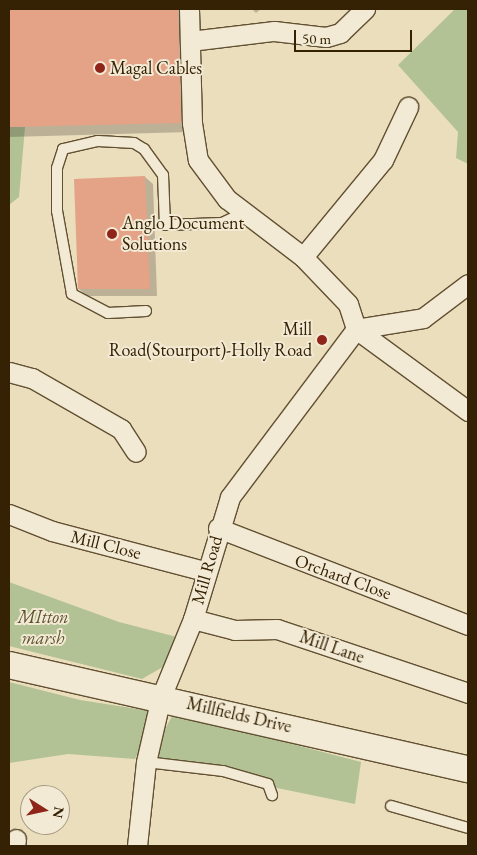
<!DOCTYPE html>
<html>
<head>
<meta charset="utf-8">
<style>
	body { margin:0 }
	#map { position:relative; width:477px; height:855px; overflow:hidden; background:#ebdebd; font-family:"EB Garamond",serif }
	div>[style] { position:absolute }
	.green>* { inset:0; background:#b3c294 }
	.shadow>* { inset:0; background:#0003 }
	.building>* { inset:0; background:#e4a286 }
	.roads { filter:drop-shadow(1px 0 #625032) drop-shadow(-1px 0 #625032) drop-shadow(0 1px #625032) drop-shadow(0 -1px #625032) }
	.lane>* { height:10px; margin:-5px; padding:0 5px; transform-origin:5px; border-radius:5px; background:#f2ead4 }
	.street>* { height:19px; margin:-9.5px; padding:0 9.5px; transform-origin:9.5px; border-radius:9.5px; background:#f2ead4 }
	.secondary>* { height:26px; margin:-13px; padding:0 13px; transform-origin:13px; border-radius:13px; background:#f2ead4 }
	.dots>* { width:14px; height:14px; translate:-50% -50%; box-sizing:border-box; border:2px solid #f2ead4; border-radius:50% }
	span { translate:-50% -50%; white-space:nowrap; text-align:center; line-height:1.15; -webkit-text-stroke:4px #f2ead4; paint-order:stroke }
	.poi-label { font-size:18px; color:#352103 }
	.left { translate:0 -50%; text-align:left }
	.right { translate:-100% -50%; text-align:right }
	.street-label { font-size:18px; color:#352103 }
	.park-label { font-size:18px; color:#5b512e; font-style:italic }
	.frame { position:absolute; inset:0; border:10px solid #352103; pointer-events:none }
	.north { position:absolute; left:20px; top:785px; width:50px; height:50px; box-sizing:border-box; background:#f2ead4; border:1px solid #a69a80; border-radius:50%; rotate:100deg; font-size:14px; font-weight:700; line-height:20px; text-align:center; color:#352103 }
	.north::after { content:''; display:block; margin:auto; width:18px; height:22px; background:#8f2418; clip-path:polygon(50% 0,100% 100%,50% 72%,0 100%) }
	.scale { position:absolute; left:294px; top:30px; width:118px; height:22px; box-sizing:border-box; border:2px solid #352103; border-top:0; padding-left:6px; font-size:15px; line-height:18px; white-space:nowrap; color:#352103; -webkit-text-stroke:4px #f2ead4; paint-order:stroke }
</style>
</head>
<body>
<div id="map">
	<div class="green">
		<i style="clip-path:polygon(455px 9px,468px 9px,468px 164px,456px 158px,458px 132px,398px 65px)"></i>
		<i style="clip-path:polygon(9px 127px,25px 127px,19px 197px,9px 205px)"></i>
		<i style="clip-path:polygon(9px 582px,119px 622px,177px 637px,168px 664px,142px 679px,9px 646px)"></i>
		<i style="clip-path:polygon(9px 682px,80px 700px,157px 712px,135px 759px,68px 754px,9px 763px)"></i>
		<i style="clip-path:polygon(174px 713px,361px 762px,355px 804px,155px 763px,161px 736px)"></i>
	</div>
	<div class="shadow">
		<i style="clip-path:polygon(9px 9px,197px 9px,190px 132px,9px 137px)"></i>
		<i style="clip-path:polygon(252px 9px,261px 9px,256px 13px)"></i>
		<i style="clip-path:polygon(145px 177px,153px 184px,157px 296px,87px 296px,79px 289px)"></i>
	</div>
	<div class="building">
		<i style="clip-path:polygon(9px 9px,178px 9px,181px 123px,9px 127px)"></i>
		<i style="clip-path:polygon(145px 176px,150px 289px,78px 289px,74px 179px)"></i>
	</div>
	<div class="roads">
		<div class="lane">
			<i style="left:146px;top:311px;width:38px;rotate:177deg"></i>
			<i style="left:108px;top:313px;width:41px;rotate:-152.2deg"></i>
			<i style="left:72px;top:294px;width:84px;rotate:-100.2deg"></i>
			<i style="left:57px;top:211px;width:43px;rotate:-90deg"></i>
			<i style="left:57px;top:168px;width:20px;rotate:-72deg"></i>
			<i style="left:63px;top:149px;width:36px;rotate:-13deg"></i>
			<i style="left:98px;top:141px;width:36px;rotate:3deg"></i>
			<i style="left:134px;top:143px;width:12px;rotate:31deg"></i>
			<i style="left:144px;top:149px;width:32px;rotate:54deg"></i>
			<i style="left:163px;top:175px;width:50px;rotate:87.7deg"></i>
			<i style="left:165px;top:225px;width:57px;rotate:-2deg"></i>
			<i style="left:222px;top:223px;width:21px;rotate:-25deg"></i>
			<i style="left:146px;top:762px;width:78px;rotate:6.7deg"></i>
			<i style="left:223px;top:771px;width:47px;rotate:16.1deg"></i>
			<i style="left:268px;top:784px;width:12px;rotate:70deg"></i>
			<i style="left:391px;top:806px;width:80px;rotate:15.9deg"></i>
		</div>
		<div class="street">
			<i style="left:189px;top:9px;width:114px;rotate:88.5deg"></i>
			<i style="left:192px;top:123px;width:37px;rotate:81deg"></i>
			<i style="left:198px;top:160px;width:49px;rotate:53.4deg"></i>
			<i style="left:227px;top:199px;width:96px;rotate:37.3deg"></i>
			<i style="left:303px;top:257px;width:65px;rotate:46.2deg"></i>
			<i style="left:348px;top:304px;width:26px;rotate:72deg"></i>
			<i style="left:190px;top:41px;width:85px;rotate:-6.8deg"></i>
			<i style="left:274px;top:31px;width:52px;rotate:6.6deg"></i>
			<i style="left:326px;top:37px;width:15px;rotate:-16deg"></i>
			<i style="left:340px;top:33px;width:35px;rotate:-44deg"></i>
			<i style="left:303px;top:257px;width:126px;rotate:-50.5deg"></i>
			<i style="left:383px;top:160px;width:59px;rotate:-64.7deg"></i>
			<i style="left:356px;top:329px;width:139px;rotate:36.2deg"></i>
			<i style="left:356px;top:329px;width:68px;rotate:-9.3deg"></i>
			<i style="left:423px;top:318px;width:56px;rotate:-37.1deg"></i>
			<i style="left:9px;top:372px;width:24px;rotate:15deg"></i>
			<i style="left:32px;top:378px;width:103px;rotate:29.8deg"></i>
			<i style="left:121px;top:429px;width:27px;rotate:57deg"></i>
			<i style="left:9px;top:514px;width:46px;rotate:21.6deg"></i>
			<i style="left:52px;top:531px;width:158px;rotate:14.7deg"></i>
			<i style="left:218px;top:528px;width:268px;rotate:21.2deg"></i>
			<i style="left:193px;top:619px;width:43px;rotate:14.7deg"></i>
			<i style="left:235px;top:630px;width:42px;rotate:-1.4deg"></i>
			<i style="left:277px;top:629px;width:201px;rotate:18.5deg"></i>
			<i style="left:15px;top:846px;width:7px;rotate:-82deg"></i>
			<i style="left:137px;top:846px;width:84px;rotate:-83.9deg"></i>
			<i style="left:146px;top:762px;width:67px;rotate:-77deg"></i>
			<i style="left:161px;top:697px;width:84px;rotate:-67.7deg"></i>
			<i style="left:193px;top:619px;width:127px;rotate:-73.1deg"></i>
			<i style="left:230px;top:497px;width:210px;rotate:-53.1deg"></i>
		</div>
		<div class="secondary">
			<i style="left:9px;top:665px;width:471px;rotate:12.8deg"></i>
		</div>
	</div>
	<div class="dots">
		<i style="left:100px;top:68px;background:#8f2418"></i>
		<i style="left:112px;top:234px;background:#8f2418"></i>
		<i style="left:322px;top:340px;background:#8f2418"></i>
	</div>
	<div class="poi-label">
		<span class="left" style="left:110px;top:68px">Magal Cables</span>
		<span class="left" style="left:122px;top:234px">Anglo Document<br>Solutions</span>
		<span class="right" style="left:312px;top:340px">Mill<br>Road(Stourport)-Holly Road</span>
	</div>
	<div class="street-label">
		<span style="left:106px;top:545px;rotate:14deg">Mill Close</span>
		<span style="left:207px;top:570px;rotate:-74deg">Mill Road</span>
		<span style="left:343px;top:577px;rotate:20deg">Orchard Close</span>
		<span style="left:332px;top:647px;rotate:19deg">Mill Lane</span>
		<span style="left:239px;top:715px;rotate:13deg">Millfields Drive</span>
	</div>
	<div class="park-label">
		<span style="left:43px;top:628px">MItton<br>marsh</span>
	</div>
	<div class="frame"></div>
	<div class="north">N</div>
	<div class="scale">50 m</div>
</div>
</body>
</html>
